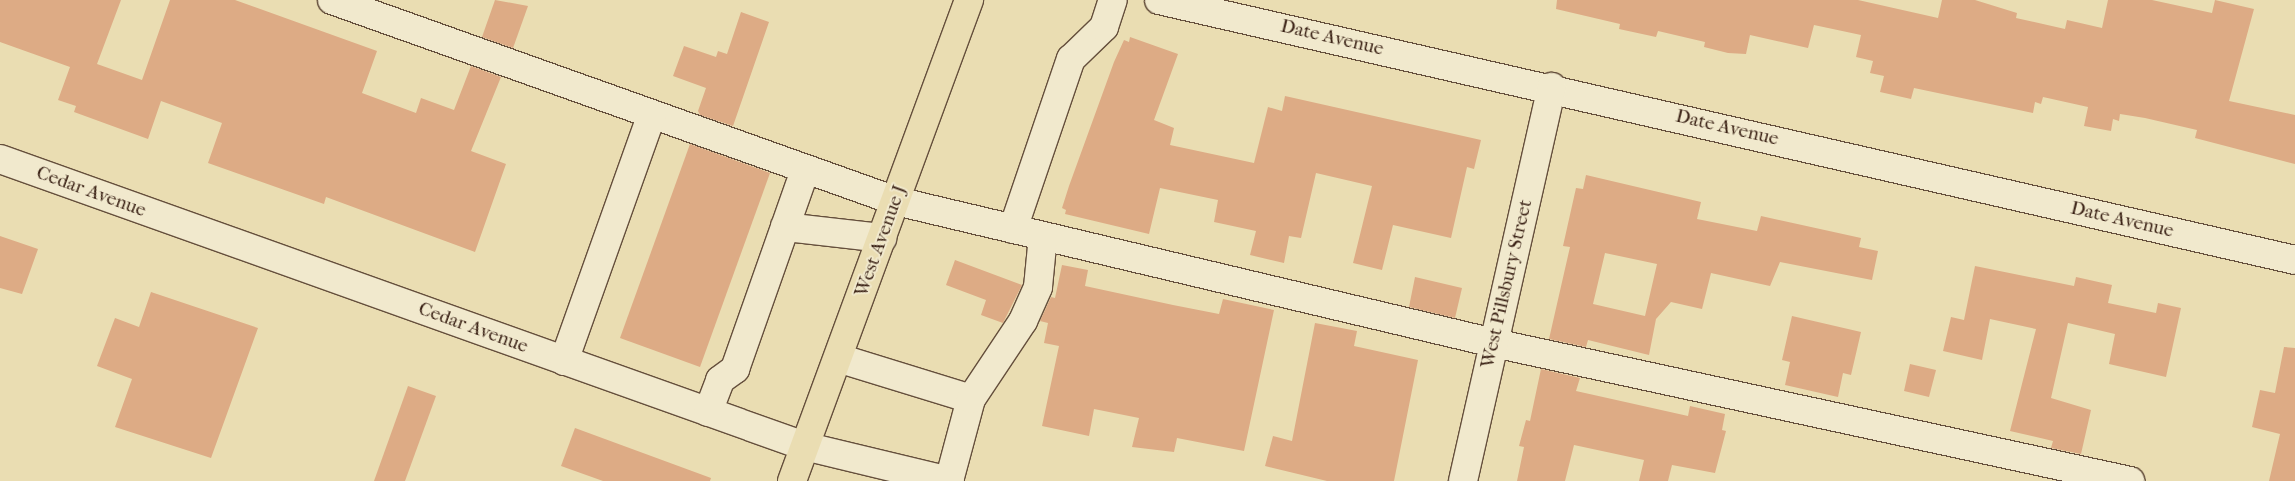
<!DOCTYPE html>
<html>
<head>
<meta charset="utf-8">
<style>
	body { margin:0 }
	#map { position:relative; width:2295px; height:481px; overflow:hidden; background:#eaddb2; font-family:"IM FELL French Canon",serif }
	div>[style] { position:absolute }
	.building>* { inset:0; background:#ddab85 }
	.roads { filter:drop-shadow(1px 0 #654f3c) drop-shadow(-1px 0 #654f3c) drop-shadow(0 1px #654f3c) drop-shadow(0 -1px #654f3c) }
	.minor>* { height:28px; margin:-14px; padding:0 14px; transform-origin:14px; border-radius:14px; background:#f1e9cd }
	.major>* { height:28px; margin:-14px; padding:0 14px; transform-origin:14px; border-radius:14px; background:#eaddb2 }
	span { translate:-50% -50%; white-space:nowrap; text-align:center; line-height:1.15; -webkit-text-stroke:4px #f1e9cd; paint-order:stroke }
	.street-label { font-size:19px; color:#392014 }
</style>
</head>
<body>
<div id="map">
	<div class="building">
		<i style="clip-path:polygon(0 0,121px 0,97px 64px,142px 80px,170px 0,235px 0,377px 51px,362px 93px,416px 113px,421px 98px,454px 110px,471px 66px,501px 77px,471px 151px,506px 164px,475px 252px,326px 197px,324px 204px,208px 163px,222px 123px,161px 101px,148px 139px,74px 112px,76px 106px,58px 100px,70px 67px,0 42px)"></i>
		<i style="clip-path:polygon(495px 0,528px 6px,513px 48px,482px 37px)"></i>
		<i style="clip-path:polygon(1557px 0,1858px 0,1938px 18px,1942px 0,1975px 0,2017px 13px,2016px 18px,2065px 29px,2067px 20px,2102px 28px,2108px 0,2152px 0,2212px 13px,2215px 0,2254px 9px,2229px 101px,2295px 115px,2295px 164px,2195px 138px,2197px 130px,2145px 118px,2120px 114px,2119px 121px,2113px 119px,2111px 131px,2084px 126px,2088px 107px,2043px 97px,2041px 104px,2035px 102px,2033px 113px,1914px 88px,1911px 99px,1880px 92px,1884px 76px,1870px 73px,1873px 61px,1856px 57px,1861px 35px,1814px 25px,1808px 48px,1750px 35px,1746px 54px,1728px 53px,1704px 47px,1705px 42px,1658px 31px,1656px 37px,1619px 29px,1620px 24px,1556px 9px)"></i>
		<i style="clip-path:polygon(741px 12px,769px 22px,733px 126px,700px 115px,698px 111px,706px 88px,673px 76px,684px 46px,716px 57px,718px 51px,727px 54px)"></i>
		<i style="clip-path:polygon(1130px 37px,1178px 54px,1154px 120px,1174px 128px,1170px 145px,1254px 163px,1268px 107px,1282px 111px,1285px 96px,1481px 140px,1474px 169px,1467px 167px,1451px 238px,1393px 225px,1382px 270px,1353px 263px,1372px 186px,1316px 173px,1301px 238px,1289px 236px,1284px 263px,1250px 255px,1256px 231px,1214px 222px,1218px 200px,1160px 188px,1149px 234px,1065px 214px,1066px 210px,1062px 208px,1069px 186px,1114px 62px,1124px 40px,1129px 42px)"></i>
		<i style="clip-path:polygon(690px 144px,770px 173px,700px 367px,620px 338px)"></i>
		<i style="clip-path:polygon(evenodd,1586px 175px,1701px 202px,1697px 219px,1757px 231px,1761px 216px,1861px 238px,1859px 247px,1878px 251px,1872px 280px,1780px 262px,1770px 286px,1711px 273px,1702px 309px,1671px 302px,1656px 319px,1649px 355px,1588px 340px,1586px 347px,1549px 339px,1570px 247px,1563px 246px,1576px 188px,1583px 189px,1586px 175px,1605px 253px,1657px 264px,1645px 316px,1593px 304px,1605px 253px)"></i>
		<i style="clip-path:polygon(0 236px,38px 249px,22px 294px,0 288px)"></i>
		<i style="clip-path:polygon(955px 260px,1022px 285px,1003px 323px,981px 315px,986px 300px,946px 285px)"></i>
		<i style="clip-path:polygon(1062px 265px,1088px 270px,1085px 286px,1173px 305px,1219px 314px,1223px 299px,1274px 310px,1244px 451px,1177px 438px,1174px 452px,1132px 447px,1139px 418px,1094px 409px,1089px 436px,1042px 426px,1059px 346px,1044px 343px,1048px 323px,1040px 321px,1051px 297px,1055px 298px)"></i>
		<i style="clip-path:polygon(1975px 266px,2074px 286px,2076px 277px,2112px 285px,2108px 303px,2156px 313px,2158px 303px,2181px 308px,2166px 377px,2109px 364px,2115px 334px,2068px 323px,2051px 398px,2091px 410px,2081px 454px,2051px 448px,2053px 441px,2010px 431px,2036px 329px,1990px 319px,1982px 360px,1943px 351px,1951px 317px,1964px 320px)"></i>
		<i style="clip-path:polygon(1415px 277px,1462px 288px,1455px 318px,1409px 307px)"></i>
		<i style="clip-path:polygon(151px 292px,258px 328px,211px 458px,115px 427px,132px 379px,97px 366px,115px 318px,139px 327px)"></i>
		<i style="clip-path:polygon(1792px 316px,1861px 332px,1851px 375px,1843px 373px,1838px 397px,1785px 385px,1790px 362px,1782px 360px)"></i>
		<i style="clip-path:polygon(1315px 323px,1357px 331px,1354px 346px,1418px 360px,1394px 481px,1327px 481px,1265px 466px,1273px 436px,1292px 441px)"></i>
		<i style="clip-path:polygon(2284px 347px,2295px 348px,2295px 481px,2269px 481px,2280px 434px,2252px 427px,2260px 390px,2275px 393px)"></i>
		<i style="clip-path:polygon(1910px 364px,1936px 370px,1929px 397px,1904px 391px)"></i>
		<i style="clip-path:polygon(1541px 369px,1580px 378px,1576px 391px,1688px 416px,1690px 406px,1725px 414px,1722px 430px,1726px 431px,1715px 473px,1672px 465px,1668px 481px,1639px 481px,1644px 460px,1574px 445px,1565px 481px,1517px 481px,1524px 447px,1519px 446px,1526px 420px,1530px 421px)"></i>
		<i style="clip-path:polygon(408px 386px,436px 396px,405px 481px,374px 481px)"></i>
		<i style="clip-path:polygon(575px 428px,711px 478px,710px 481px,603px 481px,561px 466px)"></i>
	</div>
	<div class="roads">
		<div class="minor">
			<i style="left:332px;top:0;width:599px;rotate:19.62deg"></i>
			<i style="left:896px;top:201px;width:615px;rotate:13.36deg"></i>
			<i style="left:1494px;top:343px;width:651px;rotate:12.24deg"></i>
			<i style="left:1159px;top:0;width:1165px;rotate:12.89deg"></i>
			<i style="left:0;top:159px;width:854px;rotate:19.64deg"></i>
			<i style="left:804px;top:446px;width:150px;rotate:13.5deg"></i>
			<i style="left:785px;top:227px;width:98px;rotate:6.5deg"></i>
			<i style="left:1013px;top:229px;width:180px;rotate:-71.2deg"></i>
			<i style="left:1071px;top:59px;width:46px;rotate:-44.1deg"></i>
			<i style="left:1104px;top:27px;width:28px;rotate:-72deg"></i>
			<i style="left:838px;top:358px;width:139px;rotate:17.1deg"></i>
			<i style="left:564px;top:361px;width:262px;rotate:-70.4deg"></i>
			<i style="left:708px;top:412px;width:34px;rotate:-69deg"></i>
			<i style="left:720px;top:380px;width:19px;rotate:-36deg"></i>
			<i style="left:735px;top:369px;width:211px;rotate:-70.6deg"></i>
			<i style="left:949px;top:481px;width:85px;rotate:-75deg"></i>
			<i style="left:971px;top:399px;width:94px;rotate:-56.3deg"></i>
			<i style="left:1023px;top:321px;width:37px;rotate:-66deg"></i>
			<i style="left:1038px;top:287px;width:51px;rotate:-84.4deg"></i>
			<i style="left:1463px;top:481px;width:404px;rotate:-77.3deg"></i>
		</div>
		<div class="major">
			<i style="left:792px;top:481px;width:513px;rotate:-69.8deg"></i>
		</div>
	</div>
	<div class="street-label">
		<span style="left:1332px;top:38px;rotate:13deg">Date Avenue</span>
		<span style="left:1727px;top:128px;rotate:13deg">Date Avenue</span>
		<span style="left:91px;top:192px;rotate:20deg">Cedar Avenue</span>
		<span style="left:2122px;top:220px;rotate:13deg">Date Avenue</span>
		<span style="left:881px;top:241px;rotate:-70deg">West Avenue J</span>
		<span style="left:1507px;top:284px;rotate:-77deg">West Pillsbury Street</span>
		<span style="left:473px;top:328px;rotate:20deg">Cedar Avenue</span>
	</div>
</div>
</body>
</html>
